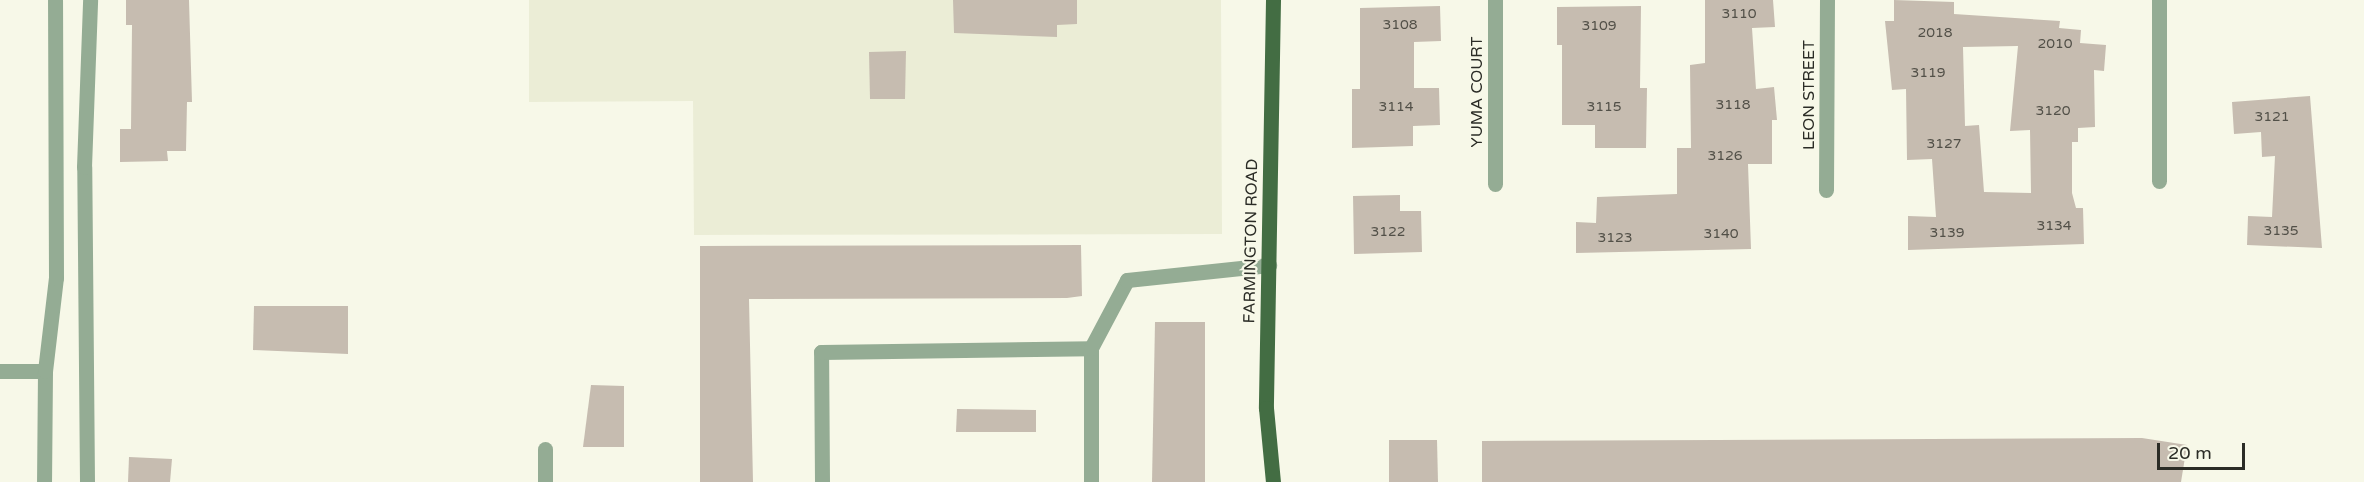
<!DOCTYPE html>
<html>
<head>
<meta charset="utf-8">
<style>
	body { margin:0 }
	#map { position:relative; width:2364px; height:482px; overflow:hidden; background:#f7f8e8; font-family:"Varela Round",sans-serif }
	div>[style] { position:absolute }
	.built>* { inset:0; background:#ebedd6 }
	.building>* { inset:0; background:#c6bcb0 }
	.minor>* { height:15px; margin:-7.5px; padding:0 7.5px; transform-origin:7.5px; border-radius:7.5px; background:#94ac94 }
	.major>* { height:15px; margin:-7.5px; padding:0 7.5px; transform-origin:7.5px; border-radius:7.5px; background:#436d43 }
	span { translate:-50% -50%; white-space:nowrap; text-align:center; line-height:1.15; -webkit-text-stroke:4.5px #f7f8e8; paint-order:stroke }
	.number-label { font-size:14px; color:#525048 }
	.number-label span { -webkit-text-stroke-width:0 }
	.street-label { font-size:16px; color:#2b2c26 }
	.scale { position:absolute; left:2157px; top:443px; width:88px; height:27px; box-sizing:border-box; border:3px solid #2b2c26; border-top:0; padding-left:8px; font-size:18px; line-height:21px; white-space:nowrap; color:#2b2c26; -webkit-text-stroke:4px #f7f8e8; paint-order:stroke }
</style>
</head>
<body>
<div id="map">
	<div class="built">
		<i style="clip-path:polygon(529px 0,1221px 0,1222px 234px,694px 235px,693px 101px,529px 102px)"></i>
	</div>
	<div class="building">
		<i style="clip-path:polygon(126px 0,189px 0,192px 102px,187px 102px,186px 151px,167px 151px,168px 161px,120px 162px,120px 129px,131px 129px,132px 25px,126px 25px)"></i>
		<i style="clip-path:polygon(953px 0,1077px 0,1077px 24px,1057px 25px,1057px 37px,954px 33px)"></i>
		<i style="clip-path:polygon(1705px 0,1773px 0,1775px 27px,1752px 28px,1756px 89px,1774px 87px,1777px 120px,1772px 120px,1772px 164px,1748px 164px,1751px 249px,1576px 253px,1576px 222px,1596px 223px,1597px 197px,1677px 194px,1677px 148px,1691px 148px,1690px 65px,1705px 63px)"></i>
		<i style="clip-path:polygon(evenodd,1894px 0,1954px 2px,1954px 14px,2060px 21px,2059px 28px,2081px 30px,2080px 43px,2106px 45px,2104px 71px,2094px 70px,2095px 127px,2078px 128px,2078px 142px,2072px 142px,2072px 193px,2076px 208px,2083px 208px,2084px 244px,1908px 250px,1908px 216px,1936px 217px,1932px 159px,1907px 160px,1906px 89px,1892px 90px,1885px 21px,1894px 21px,1894px 0,2018px 46px,2010px 131px,2030px 130px,2031px 193px,1984px 192px,1979px 125px,1965px 126px,1963px 47px,2018px 46px)"></i>
		<i style="clip-path:polygon(1440px 6px,1441px 41px,1414px 42px,1414px 88px,1439px 88px,1440px 125px,1413px 126px,1413px 146px,1352px 148px,1352px 89px,1360px 89px,1360px 8px)"></i>
		<i style="clip-path:polygon(1641px 6px,1640px 88px,1647px 88px,1646px 148px,1595px 148px,1595px 125px,1562px 125px,1562px 45px,1557px 45px,1557px 7px)"></i>
		<i style="clip-path:polygon(906px 51px,905px 99px,870px 99px,869px 52px)"></i>
		<i style="clip-path:polygon(2310px 96px,2322px 248px,2247px 245px,2248px 216px,2272px 217px,2275px 156px,2262px 157px,2261px 132px,2234px 134px,2232px 102px)"></i>
		<i style="clip-path:polygon(1400px 195px,1400px 211px,1421px 211px,1422px 252px,1354px 254px,1353px 196px)"></i>
		<i style="clip-path:polygon(1081px 245px,1082px 296px,1067px 298px,749px 299px,753px 482px,700px 482px,700px 246px)"></i>
		<i style="clip-path:polygon(254px 306px,348px 306px,348px 354px,253px 350px)"></i>
		<i style="clip-path:polygon(1155px 322px,1205px 322px,1205px 482px,1152px 482px)"></i>
		<i style="clip-path:polygon(591px 385px,624px 386px,624px 447px,583px 447px)"></i>
		<i style="clip-path:polygon(957px 409px,1036px 410px,1036px 432px,956px 432px)"></i>
		<i style="clip-path:polygon(2142px 438px,2187px 445px,2181px 482px,1482px 482px,1482px 441px)"></i>
		<i style="clip-path:polygon(1389px 440px,1437px 440px,1438px 482px,1389px 482px)"></i>
		<i style="clip-path:polygon(129px 457px,172px 459px,170px 482px,128px 482px)"></i>
	</div>
	<div class="minor">
		<i style="left:1495px;top:0;width:184px;rotate:90deg"></i>
		<i style="left:2159px;top:181px;width:181px;rotate:-90deg"></i>
		<i style="left:1826px;top:190px;width:190px;rotate:-89.7deg"></i>
		<i style="left:0;top:371px;width:45px"></i>
		<i style="left:45px;top:371px;width:111px;rotate:90.5deg"></i>
		<i style="left:45px;top:371px;width:94px;rotate:-83.3deg"></i>
		<i style="left:56px;top:278px;width:278px;rotate:-90.2deg"></i>
		<i style="left:545px;top:449px;width:33px;rotate:90deg"></i>
		<i style="left:87px;top:482px;width:315px;rotate:-90.5deg"></i>
		<i style="left:84px;top:167px;width:167px;rotate:-87.9deg"></i>
		<i style="left:822px;top:482px;width:130px;rotate:-90.4deg"></i>
		<i style="left:821px;top:352px;width:270px;rotate:-0.8deg"></i>
		<i style="left:1091px;top:482px;width:134px;rotate:-90deg"></i>
		<i style="left:1091px;top:348px;width:77px;rotate:-62.1deg"></i>
		<i style="left:1127px;top:280px;width:143px;rotate:-6deg"></i>
	</div>
	<div class="major">
		<i style="left:1273px;top:0;width:408px;rotate:91deg"></i>
		<i style="left:1266px;top:408px;width:74px;rotate:84.6deg"></i>
	</div>
	<div class="number-label">
		<span style="left:1739px;top:14px">3110</span>
		<span style="left:1400px;top:25px">3108</span>
		<span style="left:1599px;top:26px">3109</span>
		<span style="left:1935px;top:33px">2018</span>
		<span style="left:2055px;top:44px">2010</span>
		<span style="left:1928px;top:73px">3119</span>
		<span style="left:1733px;top:105px">3118</span>
		<span style="left:1396px;top:107px">3114</span>
		<span style="left:1604px;top:107px">3115</span>
		<span style="left:2053px;top:111px">3120</span>
		<span style="left:2272px;top:117px">3121</span>
		<span style="left:1944px;top:144px">3127</span>
		<span style="left:1725px;top:156px">3126</span>
		<span style="left:2054px;top:226px">3134</span>
		<span style="left:2281px;top:231px">3135</span>
		<span style="left:1388px;top:232px">3122</span>
		<span style="left:1947px;top:233px">3139</span>
		<span style="left:1721px;top:234px">3140</span>
		<span style="left:1615px;top:238px">3123</span>
	</div>
	<div class="street-label">
		<span style="left:1477px;top:92px;rotate:-90deg">YUMA COURT</span>
		<span style="left:1809px;top:95px;rotate:-90deg">LEON STREET</span>
		<span style="left:1251px;top:241px;rotate:-89deg">FARMINGTON ROAD</span>
	</div>
	<div class="scale">20 m</div>
</div>
</body>
</html>
